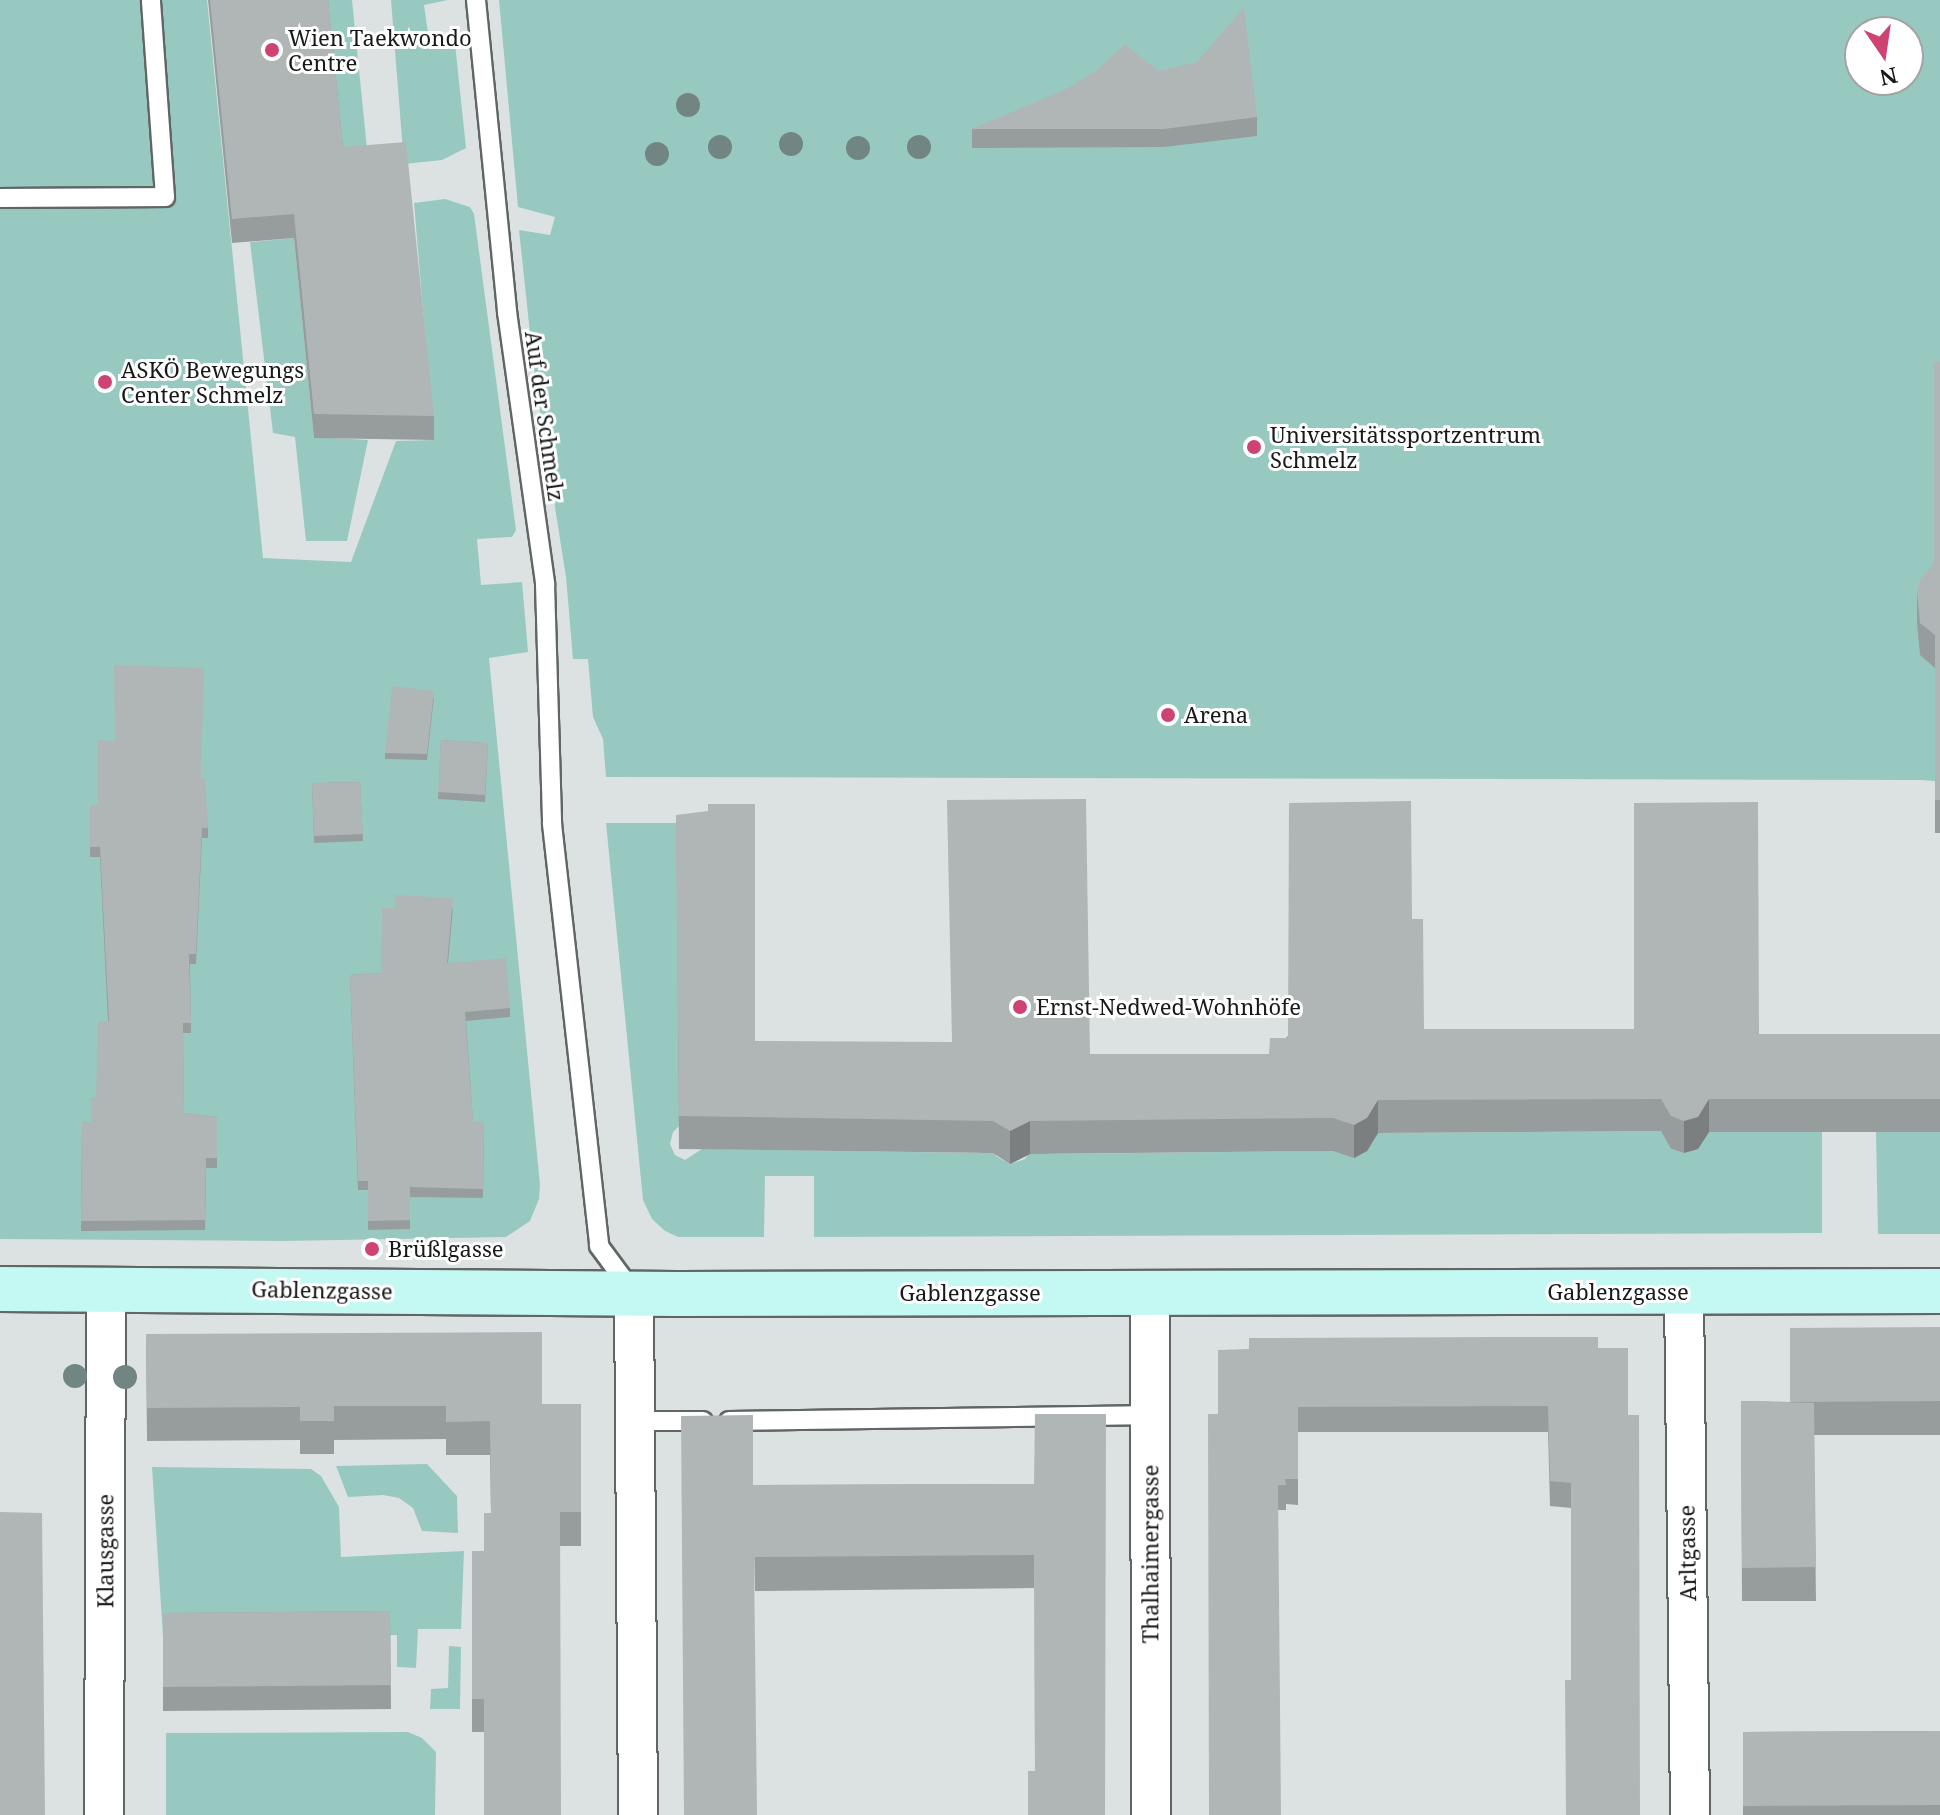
<!DOCTYPE html>
<html>
<head>
<meta charset="utf-8">
<style>
	body { margin:0 }
	#map { position:relative; width:1940px; height:1815px; overflow:hidden; background:#dce2e1; font-family:"Noto Serif",serif }
	div>[style] { position:absolute }
	.green>* { inset:0; background:#98c9c1 }
	.roads { filter:drop-shadow(2px 0 #616665) drop-shadow(-2px 0 #616665) drop-shadow(0 2px #616665) drop-shadow(0 -2px #616665) }
	.service>* { height:18px; margin:-9px; padding:0 9px; transform-origin:9px; border-radius:9px; background:#fff }
	.minor>* { height:38px; margin:-19px; padding:0 19px; transform-origin:19px; border-radius:19px; background:#fff }
	.secondary>* { height:44px; margin:-22px; padding:0 22px; transform-origin:22px; border-radius:22px; background:#c4f8f3 }
	.trees>* { width:24px; height:24px; margin:-12px; border-radius:50%; background:#718682 }
	.wall>* { inset:0; background:#979d9c }
	.shaded-wall>* { inset:0; background:#7b7f7f }
	.building>* { inset:0; background:#b0b6b5 }
	.dots>* { width:22px; height:22px; translate:-50% -50%; box-sizing:border-box; border:4px solid #fff; border-radius:50% }
	span { translate:-50% -50%; white-space:nowrap; text-align:center; line-height:1.15; -webkit-text-stroke:6px #fff; paint-order:stroke }
	.poi-label { font-size:22px; color:#181a1a }
	.left { translate:0 -50%; text-align:left }
	.street-label { font-size:22px; color:#181a1a }
	.north { position:absolute; left:1844px; top:16px; width:80px; height:80px; box-sizing:border-box; background:#fff; border:2px solid #a3a3a3; border-radius:50%; rotate:167deg; font-size:22px; font-weight:700; line-height:32px; text-align:center; color:#181a1a }
	.north::after { content:''; display:block; margin:auto; width:28px; height:36px; background:#cf4372; clip-path:polygon(50% 0,100% 100%,50% 72%,0 100%) }
</style>
</head>
<body>
<div id="map">
	<div class="green">
		<i style="clip-path:polygon(0 0,207px 0,263px 558px,351px 562px,396px 441px,434px 440px,414px 203px,445px 199px,470px 207px,474px 214px,516px 530px,512px 537px,477px 539px,481px 585px,522px 582px,528px 652px,489px 658px,540px 1185px,539px 1199px,530px 1221px,506px 1237px,283px 1241px,0 1239px)"></i>
		<i style="clip-path:polygon(326px 0,352px 0,369px 169px,343px 171px)"></i>
		<i style="clip-path:polygon(391px 0,448px 0,424px 5px,428px 33px,454px 34px,466px 148px,442px 160px,404px 164px)"></i>
		<i style="clip-path:polygon(evenodd,499px 0,1940px 0,1940px 833px,1935px 781px,1921px 780px,606px 777px,603px 739px,593px 717px,588px 659px,573px 659px,566px 577px,535px 380px,519px 230px,550px 235px,555px 217px,518px 207px,499px 0,1860px 32px,1908px 32px,1908px 80px,1860px 80px,1860px 32px)"></i>
		<i style="clip-path:polygon(294px 238px,314px 437px,368px 440px,347px 541px,306px 541px,295px 437px,273px 433px,250px 242px)"></i>
		<i style="clip-path:polygon(606px 823px,676px 823px,679px 1126px,673px 1132px,670px 1144px,675px 1155px,685px 1160px,702px 1149px,978px 1153px,994px 1148px,996px 1156px,1010px 1164px,1025px 1159px,1032px 1149px,1050px 1154px,1312px 1151px,1374px 1133px,1663px 1131px,1671px 1149px,1684px 1153px,1698px 1149px,1705px 1132px,1822px 1131px,1822px 1233px,814px 1237px,814px 1176px,765px 1176px,764px 1237px,678px 1237px,665px 1231px,652px 1219px,643px 1200px)"></i>
		<i style="clip-path:polygon(1876px 1132px,1940px 1132px,1940px 1234px,1878px 1234px)"></i>
		<i style="clip-path:polygon(427px 1464px,457px 1496px,458px 1533px,422px 1531px,413px 1508px,399px 1498px,383px 1495px,348px 1497px,336px 1466px)"></i>
		<i style="clip-path:polygon(152px 1467px,311px 1469px,321px 1476px,339px 1507px,341px 1557px,464px 1551px,461px 1629px,418px 1629px,416px 1668px,397px 1667px,397px 1635px,163px 1637px)"></i>
		<i style="clip-path:polygon(449px 1646px,461px 1647px,460px 1709px,430px 1709px,431px 1689px,448px 1688px)"></i>
		<i style="clip-path:polygon(408px 1732px,422px 1738px,436px 1752px,435px 1815px,166px 1815px,166px 1733px)"></i>
	</div>
	<div class="roads">
		<div class="service">
			<i style="left:476px;top:0;width:314px;rotate:84.3deg"></i>
			<i style="left:507px;top:312px;width:275px;rotate:82deg"></i>
			<i style="left:545px;top:584px;width:240px;rotate:88.3deg"></i>
			<i style="left:552px;top:824px;width:425px;rotate:83.6deg"></i>
			<i style="left:599px;top:1246px;width:57px;rotate:53.5deg"></i>
			<i style="left:0;top:198px;width:165px;rotate:-0.3deg"></i>
			<i style="left:165px;top:197px;width:197px;rotate:-94.1deg"></i>
			<i style="left:637px;top:1421px;width:66px"></i>
			<i style="left:729px;top:1421px;width:421px;rotate:-0.8deg"></i>
		</div>
		<div class="minor">
			<i style="left:1684px;top:1292px;width:523px;rotate:89.34deg"></i>
			<i style="left:1150px;top:1293px;width:522px;rotate:89.89deg"></i>
			<i style="left:634px;top:1294px;width:521px;rotate:89.56deg"></i>
			<i style="left:104px;top:1815px;width:527px;rotate:-89.78deg"></i>
		</div>
		<div class="secondary">
			<i style="left:0;top:1289px;width:676px;rotate:0.42deg"></i>
			<i style="left:676px;top:1294px;width:1264px;rotate:-0.14deg"></i>
		</div>
	</div>
	<div class="trees">
		<i style="left:688px;top:105px"></i>
		<i style="left:791px;top:144px"></i>
		<i style="left:720px;top:147px"></i>
		<i style="left:919px;top:147px"></i>
		<i style="left:858px;top:148px"></i>
		<i style="left:657px;top:154px"></i>
		<i style="left:75px;top:1376px"></i>
		<i style="left:125px;top:1377px"></i>
	</div>
	<div class="wall">
		<i style="clip-path:polygon(208px 0,328px 0,343px 147px,434px 416px,434px 440px,314px 438px,294px 238px,232px 243px)"></i>
		<i style="clip-path:polygon(1158px 71px,1257px 117px,1257px 136px,1164px 147px,972px 148px,972px 129px)"></i>
		<i style="clip-path:polygon(1940px 362px,1940px 833px,1935px 833px,1935px 668px,1920px 655px,1917px 623px,1917px 591px,1934px 564px)"></i>
		<i style="clip-path:polygon(434px 697px,427px 760px,385px 759px,385px 753px)"></i>
		<i style="clip-path:polygon(441px 740px,488px 743px,485px 802px,438px 799px)"></i>
		<i style="clip-path:polygon(201px 779px,208px 828px,208px 838px,202px 838px,196px 964px,190px 964px,191px 1033px,183px 1033px,184px 1113px,217px 1117px,217px 1168px,206px 1168px,205px 1230px,81px 1231px,82px 1122px,91px 1123px,96px 1097px,108px 1021px,100px 857px,90px 857px,90px 805px,98px 805px)"></i>
		<i style="clip-path:polygon(360px 782px,363px 841px,314px 843px,312px 783px)"></i>
		<i style="clip-path:polygon(676px 815px,755px 1041px,1090px 1054px,1269px 1054px,1412px 919px,1424px 1029px,1759px 1034px,1940px 1034px,1940px 1132px,1709px 1132px,1698px 1149px,1684px 1153px,1671px 1149px,1661px 1131px,1378px 1133px,1367px 1151px,1354px 1158px,1333px 1151px,1030px 1154px,1010px 1164px,993px 1153px,679px 1149px)"></i>
		<i style="clip-path:polygon(453px 908px,448px 963px,510px 1008px,510px 1017px,466px 1021px,473px 1121px,484px 1121px,483px 1198px,410px 1197px,410px 1229px,368px 1230px,368px 1190px,358px 1190px,350px 975px,381px 973px)"></i>
		<i style="clip-path:polygon(1940px 1327px,1940px 1435px,1814px 1435px,1816px 1601px,1742px 1601px,1741px 1401px,1790px 1402px)"></i>
		<i style="clip-path:polygon(146px 1334px,542px 1404px,581px 1404px,581px 1546px,560px 1546px,484px 1732px,472px 1732px,472px 1551px,484px 1551px,491px 1513px,490px 1455px,446px 1455px,446px 1439px,334px 1440px,334px 1454px,300px 1454px,300px 1440px,147px 1441px)"></i>
		<i style="clip-path:polygon(1598px 1337px,1571px 1680px,1571px 1508px,1550px 1506px,1548px 1432px,1298px 1432px,1298px 1505px,1286px 1504px,1286px 1510px,1278px 1510px,1218px 1414px,1249px 1349px)"></i>
		<i style="clip-path:polygon(1034px 1484px,1035px 1771px,1034px 1588px,755px 1591px,753px 1485px)"></i>
		<i style="clip-path:polygon(390px 1611px,391px 1709px,163px 1711px,163px 1613px)"></i>
		<i style="clip-path:polygon(1940px 1731px,1940px 1815px,1743px 1815px,1743px 1732px)"></i>
	</div>
	<div class="shaded-wall">
		<i style="clip-path:polygon(1709px 1099px,1709px 1132px,1698px 1149px,1684px 1153px,1684px 1121px)"></i>
		<i style="clip-path:polygon(1378px 1100px,1378px 1133px,1367px 1151px,1354px 1158px,1354px 1125px)"></i>
		<i style="clip-path:polygon(1030px 1121px,1030px 1154px,1010px 1164px,1010px 1131px)"></i>
	</div>
	<div class="building">
		<i style="clip-path:polygon(210px 0,328px 0,343px 147px,406px 142px,434px 416px,314px 414px,294px 214px,232px 219px)"></i>
		<i style="clip-path:polygon(1244px 7px,1257px 117px,1164px 129px,972px 129px,1066px 89px,1097px 70px,1125px 44px,1158px 71px,1197px 62px)"></i>
		<i style="clip-path:polygon(1934px 362px,1940px 362px,1940px 800px,1935px 800px,1935px 635px,1920px 623px,1917px 591px,1920px 579px,1934px 564px)"></i>
		<i style="clip-path:polygon(114px 665px,204px 668px,201px 779px,205px 778px,208px 828px,202px 828px,196px 954px,189px 954px,191px 1023px,183px 1023px,184px 1113px,217px 1117px,217px 1158px,206px 1158px,205px 1220px,81px 1221px,82px 1122px,91px 1123px,91px 1097px,96px 1097px,98px 1021px,109px 1021px,100px 847px,90px 847px,90px 805px,98px 805px,98px 740px,115px 741px)"></i>
		<i style="clip-path:polygon(392px 686px,434px 691px,427px 754px,385px 753px)"></i>
		<i style="clip-path:polygon(441px 740px,488px 743px,485px 795px,438px 792px)"></i>
		<i style="clip-path:polygon(360px 782px,363px 834px,314px 836px,312px 783px)"></i>
		<i style="clip-path:polygon(1086px 799px,1090px 1054px,1269px 1054px,1270px 1038px,1288px 1038px,1289px 803px,1411px 801px,1412px 919px,1423px 919px,1424px 1029px,1634px 1029px,1634px 803px,1758px 802px,1759px 1034px,1940px 1034px,1940px 1099px,1709px 1099px,1698px 1117px,1684px 1121px,1671px 1116px,1661px 1099px,1378px 1100px,1367px 1118px,1354px 1125px,1333px 1118px,1030px 1121px,1010px 1131px,993px 1121px,679px 1116px,676px 815px,708px 811px,708px 804px,755px 804px,755px 1041px,952px 1042px,947px 800px)"></i>
		<i style="clip-path:polygon(395px 895px,453px 898px,447px 963px,506px 958px,510px 1008px,465px 1012px,473px 1121px,484px 1121px,483px 1189px,410px 1187px,410px 1220px,368px 1221px,368px 1181px,358px 1181px,350px 975px,381px 973px,382px 908px,395px 908px)"></i>
		<i style="clip-path:polygon(1940px 1327px,1940px 1401px,1790px 1402px,1790px 1328px)"></i>
		<i style="clip-path:polygon(542px 1332px,542px 1404px,581px 1404px,581px 1512px,560px 1512px,561px 1815px,484px 1815px,484px 1699px,472px 1699px,472px 1551px,484px 1551px,484px 1513px,491px 1513px,490px 1421px,446px 1422px,446px 1406px,334px 1406px,334px 1421px,300px 1421px,300px 1407px,147px 1408px,146px 1334px)"></i>
		<i style="clip-path:polygon(1501px 1337px,1598px 1337px,1598px 1348px,1628px 1348px,1628px 1415px,1639px 1415px,1640px 1815px,1566px 1815px,1565px 1680px,1571px 1680px,1571px 1483px,1550px 1481px,1548px 1406px,1298px 1407px,1298px 1479px,1285px 1479px,1286px 1485px,1278px 1485px,1281px 1815px,1209px 1815px,1208px 1414px,1218px 1414px,1218px 1350px,1249px 1349px,1249px 1338px)"></i>
		<i style="clip-path:polygon(1741px 1401px,1814px 1403px,1816px 1567px,1742px 1568px)"></i>
		<i style="clip-path:polygon(1035px 1414px,1106px 1414px,1105px 1815px,1028px 1815px,1028px 1771px,1035px 1771px,1034px 1555px,754px 1557px,757px 1815px,684px 1815px,681px 1416px,753px 1415px,753px 1485px,1034px 1484px)"></i>
		<i style="clip-path:polygon(0 1512px,42px 1513px,45px 1815px,0 1815px)"></i>
		<i style="clip-path:polygon(390px 1611px,391px 1685px,163px 1687px,163px 1613px)"></i>
		<i style="clip-path:polygon(1940px 1731px,1940px 1805px,1743px 1806px,1743px 1732px)"></i>
	</div>
	<div class="dots">
		<i style="left:272px;top:50px;background:#cf4372"></i>
		<i style="left:105px;top:382px;background:#cf4372"></i>
		<i style="left:1254px;top:447px;background:#cf4372"></i>
		<i style="left:1168px;top:715px;background:#cf4372"></i>
		<i style="left:1020px;top:1007px;background:#cf4372"></i>
		<i style="left:372px;top:1249px;background:#cf4372"></i>
	</div>
	<div class="poi-label">
		<span class="left" style="left:288px;top:50px">Wien Taekwondo<br>Centre</span>
		<span class="left" style="left:121px;top:382px">ASKÖ Bewegungs<br>Center Schmelz</span>
		<span class="left" style="left:1270px;top:447px">Universitätssportzentrum<br>Schmelz</span>
		<span class="left" style="left:1184px;top:715px">Arena</span>
		<span class="left" style="left:1036px;top:1007px">Ernst-Nedwed-Wohnhöfe</span>
		<span class="left" style="left:388px;top:1249px">Brüßlgasse</span>
	</div>
	<div class="street-label">
		<span style="left:545px;top:416px;rotate:82deg">Auf der Schmelz</span>
		<span style="left:322px;top:1290px;rotate:1deg">Gablenzgasse</span>
		<span style="left:1618px;top:1292px">Gablenzgasse</span>
		<span style="left:970px;top:1293px">Gablenzgasse</span>
		<span style="left:105px;top:1551px;rotate:-90deg">Klausgasse</span>
		<span style="left:1687px;top:1553px;rotate:-91deg">Arltgasse</span>
		<span style="left:1150px;top:1554px;rotate:-90deg">Thalhaimergasse</span>
	</div>
	<div class="north">N</div>
</div>
</body>
</html>
